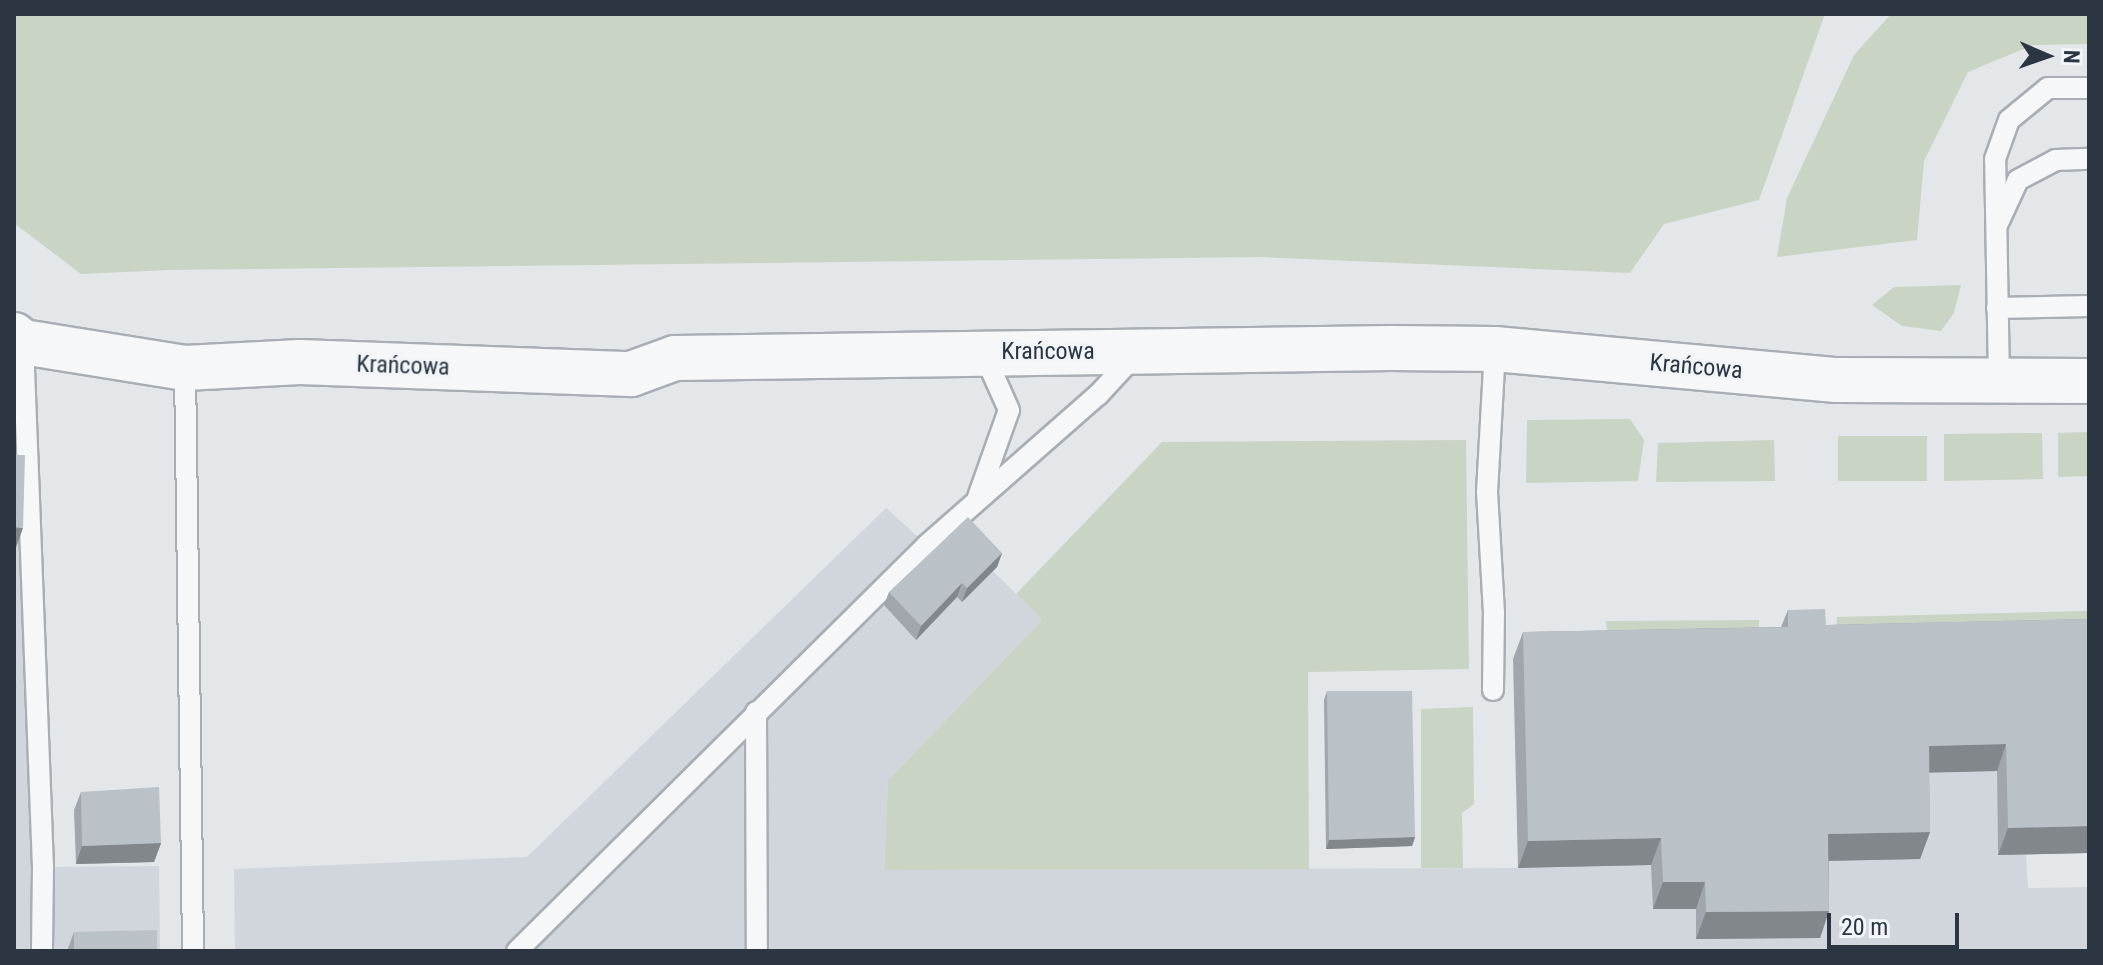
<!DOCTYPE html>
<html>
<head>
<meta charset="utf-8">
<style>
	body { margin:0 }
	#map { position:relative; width:2103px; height:965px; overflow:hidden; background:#e3e7ea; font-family:"Roboto Condensed",sans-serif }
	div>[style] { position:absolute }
	.built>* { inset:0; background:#d1d6dc }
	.green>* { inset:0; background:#cad4c4 }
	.roads { filter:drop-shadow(2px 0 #a8aeb4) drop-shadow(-2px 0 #a8aeb4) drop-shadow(0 2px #a8aeb4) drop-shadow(0 -2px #a8aeb4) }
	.service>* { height:20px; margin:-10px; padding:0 10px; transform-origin:10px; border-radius:10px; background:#f5f7f9 }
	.tertiary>* { height:44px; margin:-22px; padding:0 22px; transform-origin:22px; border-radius:22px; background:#f5f7f9 }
	.wall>* { inset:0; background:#a0a6ab }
	.shaded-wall>* { inset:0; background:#82878b }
	.building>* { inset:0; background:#bac1c7 }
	span { translate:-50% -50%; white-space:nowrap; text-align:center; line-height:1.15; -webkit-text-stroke:6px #f2f5f8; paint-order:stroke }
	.street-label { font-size:24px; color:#2b3642 }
	.frame { position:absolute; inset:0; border:16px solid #2b3642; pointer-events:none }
	.north { position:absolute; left:2007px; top:16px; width:80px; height:80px; -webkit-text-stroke:6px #f2f5f8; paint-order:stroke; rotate:92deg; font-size:22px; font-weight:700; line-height:32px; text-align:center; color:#2b3642 }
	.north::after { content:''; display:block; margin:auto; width:28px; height:36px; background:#2b3642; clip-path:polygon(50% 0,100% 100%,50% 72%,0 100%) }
	.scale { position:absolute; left:1827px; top:913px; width:132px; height:36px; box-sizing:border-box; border:4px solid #2b3642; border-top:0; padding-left:10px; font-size:24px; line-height:28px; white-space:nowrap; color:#2b3642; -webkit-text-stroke:6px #f2f5f8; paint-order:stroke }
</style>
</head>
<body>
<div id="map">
	<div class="built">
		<i style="clip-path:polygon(14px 432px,19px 432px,44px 867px,159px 866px,160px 951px,14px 951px)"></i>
		<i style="clip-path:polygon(886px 508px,927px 545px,984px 562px,1042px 620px,888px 780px,884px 870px,1518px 868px,1920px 859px,1919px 773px,1997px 771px,1998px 855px,2026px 855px,2028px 888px,2089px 887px,2089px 951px,235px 951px,234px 869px,527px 857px)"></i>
	</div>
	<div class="green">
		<i style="clip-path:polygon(14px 14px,1825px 14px,1759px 200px,1664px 224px,1630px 273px,1261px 257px,169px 270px,81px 274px,14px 223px)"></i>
		<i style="clip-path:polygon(1891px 14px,2089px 14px,2089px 44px,2033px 45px,1968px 72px,1924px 161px,1917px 240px,1777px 257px,1787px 198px,1854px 55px)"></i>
		<i style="clip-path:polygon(1961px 285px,1954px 313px,1941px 331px,1902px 326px,1872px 305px,1894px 287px)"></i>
		<i style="clip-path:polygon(1630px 419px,1644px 440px,1638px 481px,1526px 483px,1527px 420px)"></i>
		<i style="clip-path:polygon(2089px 432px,2089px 476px,2058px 477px,2058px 433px)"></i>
		<i style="clip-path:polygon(2042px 433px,2043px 479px,1944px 481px,1944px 434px)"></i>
		<i style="clip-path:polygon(1838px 436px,1927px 436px,1927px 481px,1838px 481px)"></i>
		<i style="clip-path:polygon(1466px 440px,1469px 669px,1308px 672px,1309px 869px,884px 870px,888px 780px,1042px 620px,1016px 594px,1162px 442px)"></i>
		<i style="clip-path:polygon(1774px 440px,1775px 481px,1656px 482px,1658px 443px)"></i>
		<i style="clip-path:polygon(2089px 611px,2089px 634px,1835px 652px,1837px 617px)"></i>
		<i style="clip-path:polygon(1759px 620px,1759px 654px,1609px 657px,1606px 621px)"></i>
		<i style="clip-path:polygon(1473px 707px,1474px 804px,1462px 813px,1463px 868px,1421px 868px,1421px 709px)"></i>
	</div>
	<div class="roads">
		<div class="service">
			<i style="left:1998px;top:223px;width:47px;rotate:-65.1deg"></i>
			<i style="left:2018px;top:180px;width:43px;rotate:-27.8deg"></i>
			<i style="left:2056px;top:160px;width:33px;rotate:-2deg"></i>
			<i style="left:1997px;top:308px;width:92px;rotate:-1.2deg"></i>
			<i style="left:23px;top:342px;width:525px;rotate:87.82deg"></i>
			<i style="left:43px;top:867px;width:84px;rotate:90.7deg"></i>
			<i style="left:185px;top:368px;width:583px;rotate:89.21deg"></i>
			<i style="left:1999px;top:381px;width:222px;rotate:-91deg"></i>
			<i style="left:1995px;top:159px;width:41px;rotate:-70.3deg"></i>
			<i style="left:2009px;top:120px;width:50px;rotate:-39.4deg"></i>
			<i style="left:2048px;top:88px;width:41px"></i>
			<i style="left:978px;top:497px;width:92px;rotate:-70.4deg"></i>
			<i style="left:1009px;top:410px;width:64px;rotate:-114.1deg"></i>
			<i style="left:1493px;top:690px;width:77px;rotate:-89.3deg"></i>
			<i style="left:1494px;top:613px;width:121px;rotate:-93.3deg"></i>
			<i style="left:1487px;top:492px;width:143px;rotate:-86.8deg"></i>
			<i style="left:756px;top:712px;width:239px;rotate:89.8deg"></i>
			<i style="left:517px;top:951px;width:577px;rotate:-44.72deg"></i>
			<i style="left:927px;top:545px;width:227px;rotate:-41.3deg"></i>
			<i style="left:1098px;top:395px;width:56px;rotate:-47.2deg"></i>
		</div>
		<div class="tertiary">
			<i style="left:14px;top:335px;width:11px;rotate:38deg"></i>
			<i style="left:23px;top:342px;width:164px;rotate:9.1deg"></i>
			<i style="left:185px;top:368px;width:115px;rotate:-3deg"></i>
			<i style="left:300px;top:362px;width:331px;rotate:2.1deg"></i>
			<i style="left:631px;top:374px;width:47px;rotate:-20deg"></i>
			<i style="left:675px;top:358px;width:716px;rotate:-0.8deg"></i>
			<i style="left:1391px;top:348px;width:104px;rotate:0.6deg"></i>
			<i style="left:1495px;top:349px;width:343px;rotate:5.2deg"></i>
			<i style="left:1837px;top:380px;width:252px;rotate:0.2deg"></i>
		</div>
	</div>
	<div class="wall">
		<i style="clip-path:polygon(1002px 553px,997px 567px,962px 602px,957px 597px,916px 640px,884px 605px,889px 592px)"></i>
		<i style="clip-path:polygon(1788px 610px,1826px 625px,2089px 619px,2089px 853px,1998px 855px,1997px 771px,1929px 772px,1930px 832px,1920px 859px,1829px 861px,1829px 911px,1820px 938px,1696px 939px,1696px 909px,1653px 909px,1651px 865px,1518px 868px,1513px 659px,1523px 632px,1781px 627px)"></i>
		<i style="clip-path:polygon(1327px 691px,1415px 837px,1412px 846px,1326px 849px,1324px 700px)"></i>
		<i style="clip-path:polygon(81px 792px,161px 843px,154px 862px,76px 864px,74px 810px)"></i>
		<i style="clip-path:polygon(74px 932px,157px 951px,67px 951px)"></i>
	</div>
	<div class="shaded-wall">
		<i style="clip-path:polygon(15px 527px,23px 528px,14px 553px)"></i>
		<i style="clip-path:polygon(1002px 553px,997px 567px,962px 602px,967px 588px)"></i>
		<i style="clip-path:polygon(962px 583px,957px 597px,916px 640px,921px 626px)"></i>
		<i style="clip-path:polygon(2006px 744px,1997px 771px,1919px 773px,1929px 746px)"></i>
		<i style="clip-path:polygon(2089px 826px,2089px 853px,1998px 855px,2008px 828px)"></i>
		<i style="clip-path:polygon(1930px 832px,1920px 859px,1819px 861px,1828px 834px)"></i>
		<i style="clip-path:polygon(1415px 837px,1412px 846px,1326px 849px,1329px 840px)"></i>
		<i style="clip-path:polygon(1661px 838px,1651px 865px,1518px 868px,1528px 841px)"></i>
		<i style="clip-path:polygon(161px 843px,154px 862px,76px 864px,82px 846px)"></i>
		<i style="clip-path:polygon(1663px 882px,1705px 882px,1696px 909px,1653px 909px)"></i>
		<i style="clip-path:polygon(1829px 911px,1820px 938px,1696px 939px,1706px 912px)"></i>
	</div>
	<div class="building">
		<i style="clip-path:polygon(14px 455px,25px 455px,23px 528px,15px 527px,14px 573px)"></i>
		<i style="clip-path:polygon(968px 517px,1002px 553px,967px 588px,962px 583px,921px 626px,889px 592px)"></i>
		<i style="clip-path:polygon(1825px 609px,1826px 625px,2089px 619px,2089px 826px,2008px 828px,2006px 744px,1929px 746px,1930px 832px,1828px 834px,1829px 911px,1706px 912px,1705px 882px,1663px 882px,1661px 838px,1528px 841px,1523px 632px,1788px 627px,1788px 610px)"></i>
		<i style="clip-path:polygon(1327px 691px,1412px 691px,1415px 837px,1329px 840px)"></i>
		<i style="clip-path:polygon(159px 787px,161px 843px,82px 846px,81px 792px)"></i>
		<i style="clip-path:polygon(157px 930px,157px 951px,74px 951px,74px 932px)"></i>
	</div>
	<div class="street-label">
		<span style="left:1048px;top:352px">Krańcowa</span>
		<span style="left:403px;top:366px;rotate:2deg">Krańcowa</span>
		<span style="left:1696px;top:367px;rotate:5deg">Krańcowa</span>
	</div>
	<div class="frame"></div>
	<div class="north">N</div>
	<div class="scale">20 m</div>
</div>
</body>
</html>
